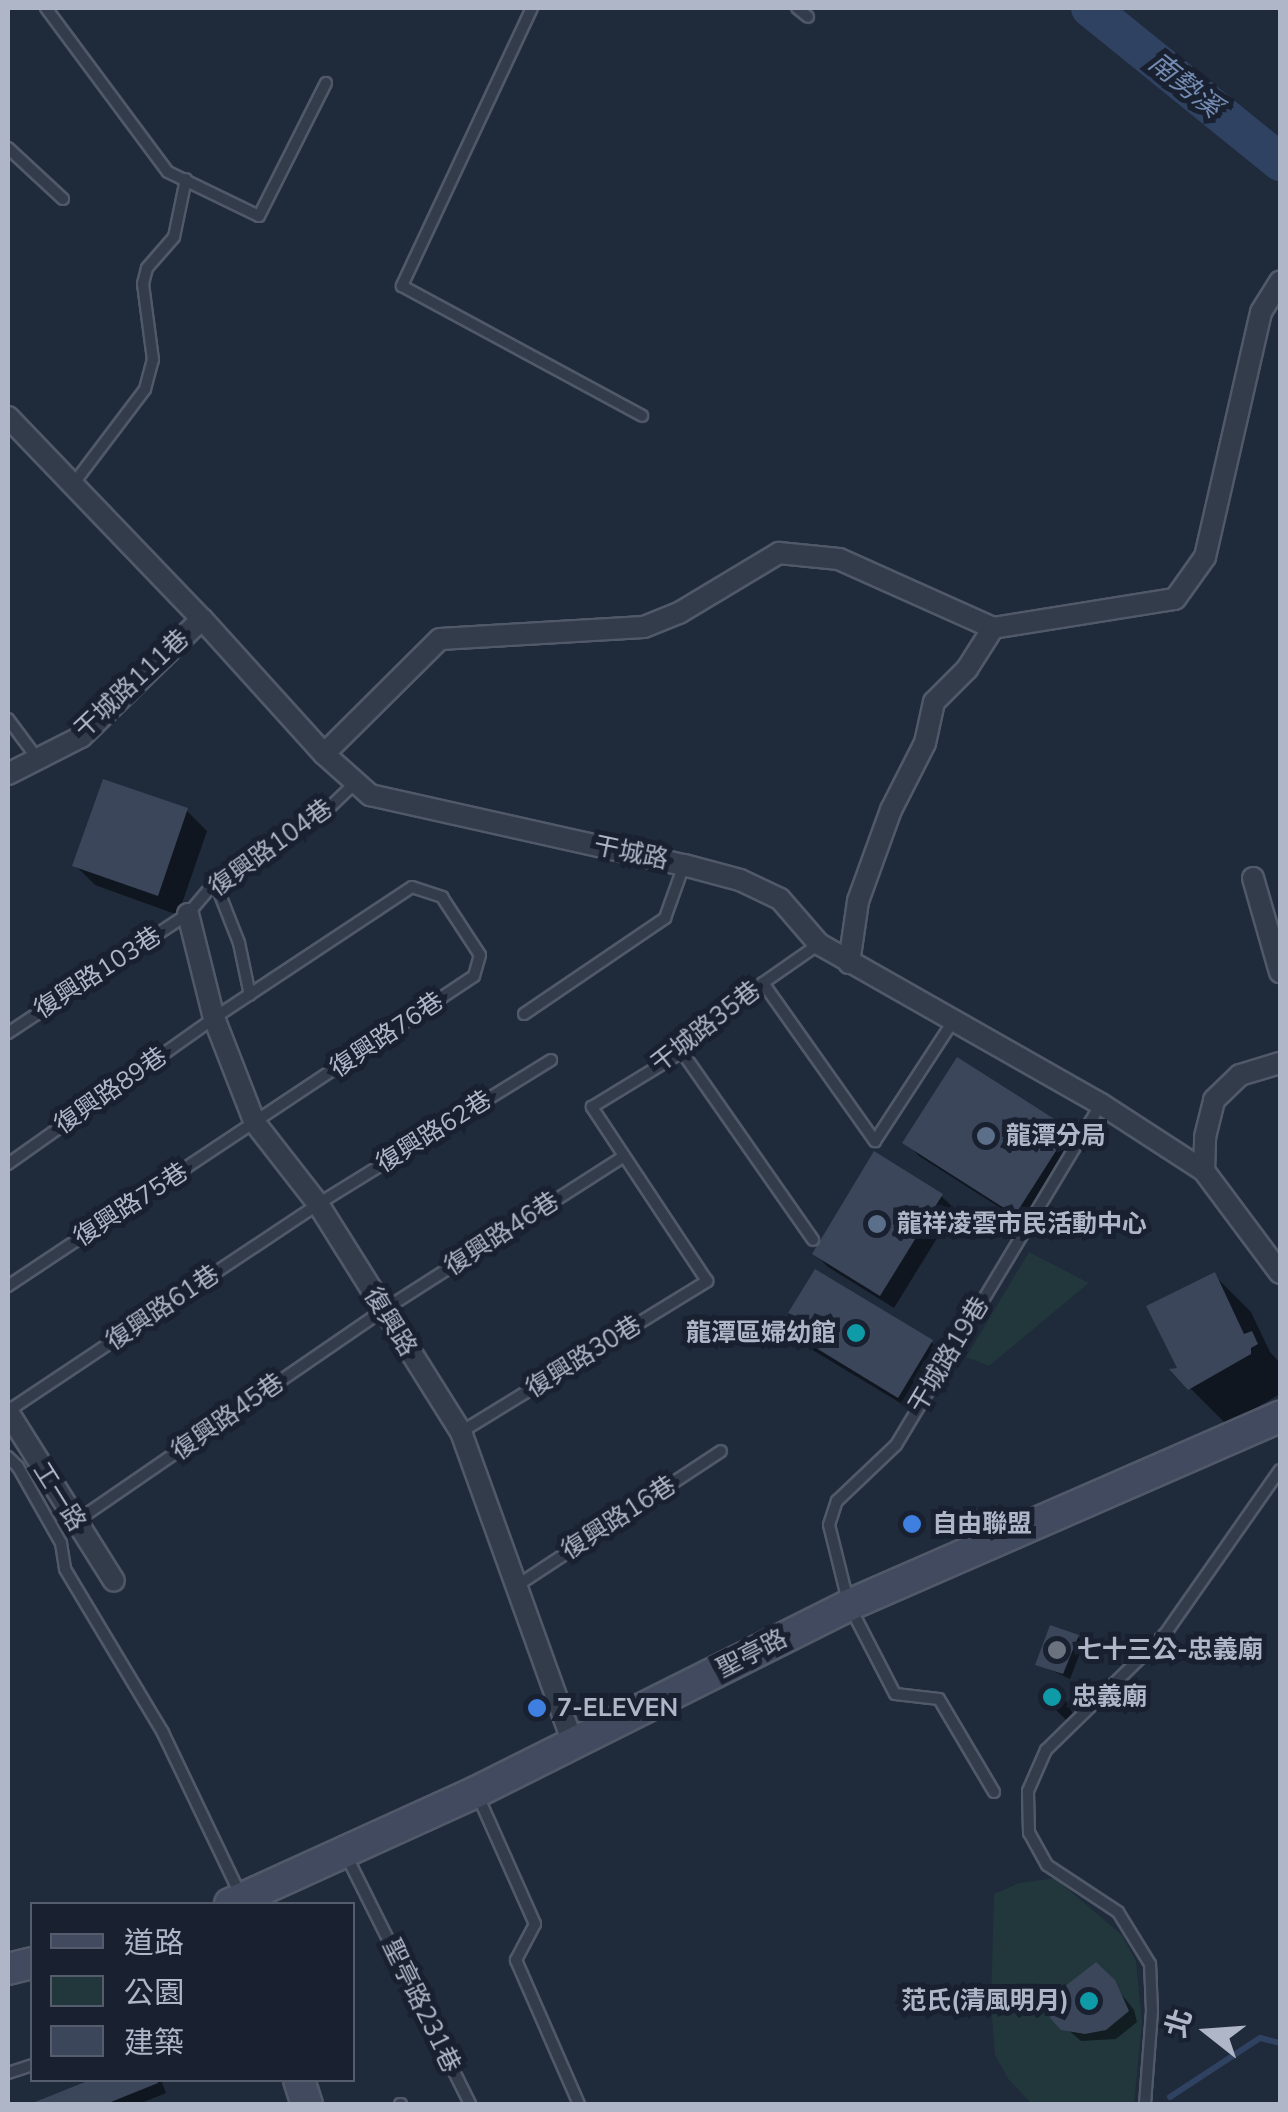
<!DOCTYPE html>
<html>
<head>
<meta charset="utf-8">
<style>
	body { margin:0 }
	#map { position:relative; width:1288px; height:2112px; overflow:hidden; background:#1f2a3b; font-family:"Nunito Sans","Noto Sans TC",sans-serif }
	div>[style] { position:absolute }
	.green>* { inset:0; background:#21373c }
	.shadow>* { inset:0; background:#0007 }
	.stream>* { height:6px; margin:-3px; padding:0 3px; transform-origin:3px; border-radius:3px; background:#304262 }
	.river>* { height:38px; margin:-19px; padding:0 19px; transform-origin:19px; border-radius:19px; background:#304262 }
	.building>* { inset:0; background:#3b465b }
	.roads { filter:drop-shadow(2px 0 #515969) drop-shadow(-2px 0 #515969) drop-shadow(0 2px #515969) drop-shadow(0 -2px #515969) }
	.lane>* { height:10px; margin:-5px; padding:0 5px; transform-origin:5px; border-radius:5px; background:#333c4b }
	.street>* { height:20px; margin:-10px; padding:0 10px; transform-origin:10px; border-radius:10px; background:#333c4b }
	.secondary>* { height:30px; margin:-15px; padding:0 15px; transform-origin:15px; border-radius:15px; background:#414a5e }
	.dots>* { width:28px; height:28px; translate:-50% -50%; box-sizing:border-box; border:5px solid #192130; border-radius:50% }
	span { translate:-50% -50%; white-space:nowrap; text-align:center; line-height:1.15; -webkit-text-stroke:10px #192130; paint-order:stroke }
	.street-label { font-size:25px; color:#aeb6c7 }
	.poi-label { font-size:25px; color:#aeb6c7; font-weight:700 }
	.left { translate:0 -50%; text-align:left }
	.right { translate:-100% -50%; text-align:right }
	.water-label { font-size:28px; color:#748bb2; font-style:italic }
	.frame { position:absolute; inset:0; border:10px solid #aeb6c7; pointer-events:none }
	.legend { position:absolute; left:30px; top:1902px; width:325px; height:180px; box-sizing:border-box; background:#192130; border:2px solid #555d6c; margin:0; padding:12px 18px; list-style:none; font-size:30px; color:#aeb6c7 }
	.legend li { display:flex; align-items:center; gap:20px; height:50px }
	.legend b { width:50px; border:2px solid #555d6c }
	.north { position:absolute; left:1158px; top:1982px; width:100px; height:100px; -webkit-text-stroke:8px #192130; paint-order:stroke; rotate:287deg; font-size:28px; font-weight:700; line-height:40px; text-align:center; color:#aeb6c7 }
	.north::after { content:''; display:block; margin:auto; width:35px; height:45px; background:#aeb6c7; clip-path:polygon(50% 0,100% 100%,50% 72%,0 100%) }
</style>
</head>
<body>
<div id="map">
	<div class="green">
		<i style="clip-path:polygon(1029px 1252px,1089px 1283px,989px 1366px,966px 1357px)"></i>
		<i style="clip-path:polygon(1055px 1878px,1122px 1935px,1136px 1961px,1142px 2022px,1134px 2104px,1032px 2104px,1009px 2080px,995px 2055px,991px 2004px,994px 1894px,1019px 1883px)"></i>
	</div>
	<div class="shadow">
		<i style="clip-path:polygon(187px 811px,207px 831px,178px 915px,95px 885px,75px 865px)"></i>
		<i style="clip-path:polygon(957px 1060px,1069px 1131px,1082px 1145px,1030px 1227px,919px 1156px,905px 1142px)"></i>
		<i style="clip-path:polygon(941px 1196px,955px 1209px,894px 1308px,828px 1267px,815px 1254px)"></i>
		<i style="clip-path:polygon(1214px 1275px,1251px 1312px,1270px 1352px,1280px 1363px,1280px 1394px,1227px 1425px,1173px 1371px,1180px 1370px)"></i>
		<i style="clip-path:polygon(783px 1326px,931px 1342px,945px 1356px,912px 1410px,796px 1340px)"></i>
		<i style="clip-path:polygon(1078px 1637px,1084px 1643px,1070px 1679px,1038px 1664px)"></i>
		<i style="clip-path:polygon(1053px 1687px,1066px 1701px,1075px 1717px,1067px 1721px,1053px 1707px)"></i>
		<i style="clip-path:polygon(1106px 1975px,1134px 2010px,1137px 2022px,1116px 2039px,1081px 2041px,1059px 2022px)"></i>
		<i style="clip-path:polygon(96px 2080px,161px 2080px,166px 2093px,139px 2104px,37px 2104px)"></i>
	</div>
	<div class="stream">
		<i style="left:1170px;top:2097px;width:108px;rotate:-33.2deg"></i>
		<i style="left:1260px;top:2038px;width:21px;rotate:14deg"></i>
	</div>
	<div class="river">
		<i style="left:1090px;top:8px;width:245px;rotate:39deg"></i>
	</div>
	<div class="building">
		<i style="clip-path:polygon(103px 779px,188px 808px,158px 896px,72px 866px)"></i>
		<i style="clip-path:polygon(957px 1057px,1070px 1129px,1015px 1215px,902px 1143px)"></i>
		<i style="clip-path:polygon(874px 1151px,943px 1194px,880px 1296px,812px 1254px)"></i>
		<i style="clip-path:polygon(815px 1269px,933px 1340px,898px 1398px,780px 1326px)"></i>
		<i style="clip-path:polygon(1215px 1272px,1244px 1334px,1252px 1331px,1258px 1344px,1251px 1348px,1251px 1354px,1188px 1390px,1169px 1369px,1177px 1368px,1146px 1306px)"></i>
		<i style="clip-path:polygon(1050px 1625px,1079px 1635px,1063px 1674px,1035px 1665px)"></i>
		<i style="clip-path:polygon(1053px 1684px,1063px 1703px,1051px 1709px,1041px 1690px)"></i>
		<i style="clip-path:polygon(1096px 1962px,1115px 1980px,1129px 2011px,1106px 2030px,1085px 2034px,1061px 2030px,1050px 2018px,1055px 1994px)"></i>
		<i style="clip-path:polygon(90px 2080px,157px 2080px,158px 2083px,106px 2104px,30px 2104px)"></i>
	</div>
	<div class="roads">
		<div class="lane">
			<i style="left:46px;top:8px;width:204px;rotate:53.4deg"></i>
			<i style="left:168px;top:172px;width:101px;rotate:25.8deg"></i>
			<i style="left:259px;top:216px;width:149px;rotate:-63.3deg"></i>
			<i style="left:532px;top:8px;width:307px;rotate:115.1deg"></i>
			<i style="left:402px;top:286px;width:273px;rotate:28.4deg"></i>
			<i style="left:797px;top:8px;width:14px;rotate:39deg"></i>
			<i style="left:8px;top:148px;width:75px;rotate:42.8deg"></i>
			<i style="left:71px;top:487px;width:123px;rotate:-52.9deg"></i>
			<i style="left:145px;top:389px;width:30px;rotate:-75deg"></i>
			<i style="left:153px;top:360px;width:77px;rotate:-97.5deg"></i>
			<i style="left:143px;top:284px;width:16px;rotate:-76deg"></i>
			<i style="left:147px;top:268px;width:41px;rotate:-48.9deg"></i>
			<i style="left:174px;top:237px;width:59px;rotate:-78.3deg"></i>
			<i style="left:8px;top:719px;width:49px;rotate:53.4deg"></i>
			<i style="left:215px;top:882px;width:66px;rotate:68.5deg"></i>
			<i style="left:239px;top:943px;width:53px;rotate:78.1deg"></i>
			<i style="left:763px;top:983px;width:194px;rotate:54.7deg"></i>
			<i style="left:875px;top:1141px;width:141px;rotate:-56.9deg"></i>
			<i style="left:524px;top:1014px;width:171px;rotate:-34.2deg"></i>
			<i style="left:665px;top:918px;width:56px;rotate:-70.3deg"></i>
			<i style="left:8px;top:1033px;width:216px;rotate:-33.5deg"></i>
			<i style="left:188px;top:914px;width:42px;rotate:-49.8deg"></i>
			<i style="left:215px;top:882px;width:135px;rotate:-32.9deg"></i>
			<i style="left:328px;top:809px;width:37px;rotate:-44deg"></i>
			<i style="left:682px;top:1052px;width:229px;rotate:55.1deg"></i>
			<i style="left:8px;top:1164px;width:252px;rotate:-35.3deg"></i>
			<i style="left:214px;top:1018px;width:237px;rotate:-33.5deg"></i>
			<i style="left:412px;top:887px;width:32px;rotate:18deg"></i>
			<i style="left:442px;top:897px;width:69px;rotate:56.8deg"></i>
			<i style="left:480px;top:955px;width:22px;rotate:106deg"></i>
			<i style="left:474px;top:976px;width:560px;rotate:146.37deg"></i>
			<i style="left:8px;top:1411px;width:373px;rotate:-33.7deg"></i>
			<i style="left:318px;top:1204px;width:274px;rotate:-31.7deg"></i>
			<i style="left:461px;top:1432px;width:289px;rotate:-31.5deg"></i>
			<i style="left:707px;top:1281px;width:209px;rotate:-123.5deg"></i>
			<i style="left:592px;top:1107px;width:105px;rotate:-31.4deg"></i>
			<i style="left:682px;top:1052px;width:106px;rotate:-40.4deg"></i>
			<i style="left:763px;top:983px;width:68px;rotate:-34.9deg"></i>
			<i style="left:8px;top:1457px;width:14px;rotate:45deg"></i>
			<i style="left:18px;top:1467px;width:87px;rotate:60.5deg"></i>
			<i style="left:61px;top:1543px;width:26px;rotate:81deg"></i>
			<i style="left:65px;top:1569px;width:191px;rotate:59.1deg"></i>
			<i style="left:163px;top:1733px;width:178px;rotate:64.4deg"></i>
			<i style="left:75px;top:1522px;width:373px;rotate:-34.5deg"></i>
			<i style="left:382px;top:1311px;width:286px;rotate:-32.6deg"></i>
			<i style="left:518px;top:1585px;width:243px;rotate:-33.4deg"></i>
			<i style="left:994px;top:1792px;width:108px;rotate:-120.6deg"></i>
			<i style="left:939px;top:1699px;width:44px;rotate:-173.5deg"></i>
			<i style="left:895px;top:1694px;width:100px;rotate:-117.3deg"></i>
			<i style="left:849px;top:1605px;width:82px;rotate:-104deg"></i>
			<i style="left:829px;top:1525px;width:25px;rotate:-72deg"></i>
			<i style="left:837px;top:1501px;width:81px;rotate:-43.5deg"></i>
			<i style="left:896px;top:1445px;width:398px;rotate:-59deg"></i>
			<i style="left:478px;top:1796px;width:140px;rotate:66deg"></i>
			<i style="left:535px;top:1924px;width:41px;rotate:117.8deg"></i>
			<i style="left:516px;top:1960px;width:157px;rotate:66.4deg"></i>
			<i style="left:346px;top:1855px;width:278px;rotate:63.5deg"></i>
			<i style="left:8px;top:2073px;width:25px;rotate:-18deg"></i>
			<i style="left:400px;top:2104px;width:1px"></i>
			<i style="left:1145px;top:2104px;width:93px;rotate:-85.7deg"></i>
			<i style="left:1152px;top:2011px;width:47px;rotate:-92.4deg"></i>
			<i style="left:1150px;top:1964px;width:61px;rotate:-121.6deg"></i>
			<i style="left:1118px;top:1912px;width:85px;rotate:-146.5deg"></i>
			<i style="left:1047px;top:1865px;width:37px;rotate:-119deg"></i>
			<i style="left:1029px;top:1833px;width:42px;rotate:-91.4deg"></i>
			<i style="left:1028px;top:1791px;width:45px;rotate:-66.3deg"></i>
			<i style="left:1046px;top:1750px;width:166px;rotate:-44.3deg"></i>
			<i style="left:1165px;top:1634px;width:200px;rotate:-55deg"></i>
		</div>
		<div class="street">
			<i style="left:8px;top:417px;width:280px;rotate:46.2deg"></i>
			<i style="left:202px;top:619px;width:182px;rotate:47.9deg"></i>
			<i style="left:324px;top:754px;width:62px;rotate:41.7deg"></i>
			<i style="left:370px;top:795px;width:322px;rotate:12.6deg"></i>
			<i style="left:684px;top:865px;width:58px;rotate:15deg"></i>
			<i style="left:740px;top:880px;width:44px;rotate:25.4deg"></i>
			<i style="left:780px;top:899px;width:60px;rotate:49.1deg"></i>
			<i style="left:819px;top:944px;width:324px;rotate:29.6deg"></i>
			<i style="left:1101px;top:1104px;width:123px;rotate:33deg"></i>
			<i style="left:1204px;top:1171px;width:127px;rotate:53.3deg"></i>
			<i style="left:324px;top:754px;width:163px;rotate:-44.8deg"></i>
			<i style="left:440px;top:639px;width:204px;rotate:-3.4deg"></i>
			<i style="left:644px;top:627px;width:38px;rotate:-22deg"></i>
			<i style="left:679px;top:613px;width:117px;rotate:-31deg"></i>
			<i style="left:779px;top:553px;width:60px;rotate:5.7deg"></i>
			<i style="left:839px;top:559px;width:169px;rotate:24.1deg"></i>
			<i style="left:8px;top:774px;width:82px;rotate:-26.9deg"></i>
			<i style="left:81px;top:737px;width:169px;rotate:-44.3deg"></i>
			<i style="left:1253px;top:878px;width:98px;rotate:74deg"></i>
			<i style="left:188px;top:914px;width:107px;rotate:76deg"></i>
			<i style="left:214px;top:1018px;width:113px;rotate:68.7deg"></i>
			<i style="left:255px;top:1123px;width:103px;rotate:52.1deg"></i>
			<i style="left:318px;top:1204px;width:269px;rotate:57.9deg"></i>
			<i style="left:461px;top:1432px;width:331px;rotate:70.2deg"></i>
			<i style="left:849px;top:963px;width:63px;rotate:-81.7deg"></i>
			<i style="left:858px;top:901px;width:97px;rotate:-70.1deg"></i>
			<i style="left:891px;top:810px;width:75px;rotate:-63.1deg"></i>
			<i style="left:925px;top:743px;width:42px;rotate:-77.6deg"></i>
			<i style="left:934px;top:702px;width:47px;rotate:-45deg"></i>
			<i style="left:967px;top:669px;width:49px;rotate:-57.6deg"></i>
			<i style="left:993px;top:628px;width:184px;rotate:-9.1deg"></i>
			<i style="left:1175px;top:599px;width:52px;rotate:-54.5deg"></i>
			<i style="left:1205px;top:557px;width:251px;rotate:-77.1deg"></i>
			<i style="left:1261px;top:312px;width:36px;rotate:-58deg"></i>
			<i style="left:1204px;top:1171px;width:34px;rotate:-88deg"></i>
			<i style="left:1205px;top:1137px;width:38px;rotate:-76deg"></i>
			<i style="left:1214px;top:1100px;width:36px;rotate:-44deg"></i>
			<i style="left:1240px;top:1075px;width:42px;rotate:-16.7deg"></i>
			<i style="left:8px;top:1412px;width:199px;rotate:57.9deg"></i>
		</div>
		<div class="secondary">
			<i style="left:230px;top:1904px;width:270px;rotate:-24.5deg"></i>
			<i style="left:476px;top:1792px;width:417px;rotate:-26.6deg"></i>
			<i style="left:849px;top:1605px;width:470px;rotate:-23.6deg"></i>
			<i style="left:8px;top:1969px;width:25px;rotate:-14deg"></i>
			<i style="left:299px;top:2080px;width:25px;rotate:72deg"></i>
		</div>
	</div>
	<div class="dots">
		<i style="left:986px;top:1136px;background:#5c6f8a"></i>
		<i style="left:877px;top:1224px;background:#5c6f8a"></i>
		<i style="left:856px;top:1333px;background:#0f9aa8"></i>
		<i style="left:912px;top:1524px;background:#3f7fe0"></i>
		<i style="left:1057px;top:1650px;background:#6b7280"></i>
		<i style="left:1052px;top:1697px;background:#0f9aa8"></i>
		<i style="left:537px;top:1708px;background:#3f7fe0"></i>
		<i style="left:1089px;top:2001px;background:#0f9aa8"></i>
	</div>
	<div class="street-label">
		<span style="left:132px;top:684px;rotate:-43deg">干城路111巷</span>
		<span style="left:271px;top:848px;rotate:-36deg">復興路104巷</span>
		<span style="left:631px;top:853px;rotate:12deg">干城路</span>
		<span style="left:98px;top:973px;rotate:-33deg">復興路103巷</span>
		<span style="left:706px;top:1027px;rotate:-38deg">干城路35巷</span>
		<span style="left:387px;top:1035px;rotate:-34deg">復興路76巷</span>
		<span style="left:111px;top:1091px;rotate:-35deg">復興路89巷</span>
		<span style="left:434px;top:1132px;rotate:-32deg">復興路62巷</span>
		<span style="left:131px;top:1205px;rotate:-33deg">復興路75巷</span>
		<span style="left:502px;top:1234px;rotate:-33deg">復興路46巷</span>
		<span style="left:163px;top:1308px;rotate:-34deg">復興路61巷</span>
		<span style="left:390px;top:1322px;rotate:58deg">復興路</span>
		<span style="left:949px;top:1355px;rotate:-59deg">干城路19巷</span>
		<span style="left:584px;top:1357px;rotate:-32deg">復興路30巷</span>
		<span style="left:228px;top:1417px;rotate:-35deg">復興路45巷</span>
		<span style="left:59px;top:1497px;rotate:58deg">工一路</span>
		<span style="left:619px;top:1518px;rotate:-33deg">復興路16巷</span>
		<span style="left:752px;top:1654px;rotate:-27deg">聖亭路</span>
		<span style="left:421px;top:2006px;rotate:64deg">聖亭路231巷</span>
	</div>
	<div class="poi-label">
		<span class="left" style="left:1006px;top:1136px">龍潭分局</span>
		<span class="left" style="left:897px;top:1224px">龍祥凌雲市民活動中心</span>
		<span class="right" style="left:836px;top:1333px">龍潭區婦幼館</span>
		<span class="left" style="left:932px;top:1524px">自由聯盟</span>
		<span class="left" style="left:1077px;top:1650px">七十三公-忠義廟</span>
		<span class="left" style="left:1072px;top:1697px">忠義廟</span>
		<span class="left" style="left:557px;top:1708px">7-ELEVEN</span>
		<span class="right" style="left:1069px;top:2001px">范氏(清風明月)</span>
	</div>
	<div class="water-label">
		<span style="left:1185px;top:85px;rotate:39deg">南勢溪</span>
	</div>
	<div class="frame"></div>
	<ul class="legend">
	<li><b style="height:12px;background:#414a5e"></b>道路</li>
	<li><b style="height:28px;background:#21373c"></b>公園</li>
	<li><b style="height:28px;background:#3b465b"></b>建築</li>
	</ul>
	<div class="north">北</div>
</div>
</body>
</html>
